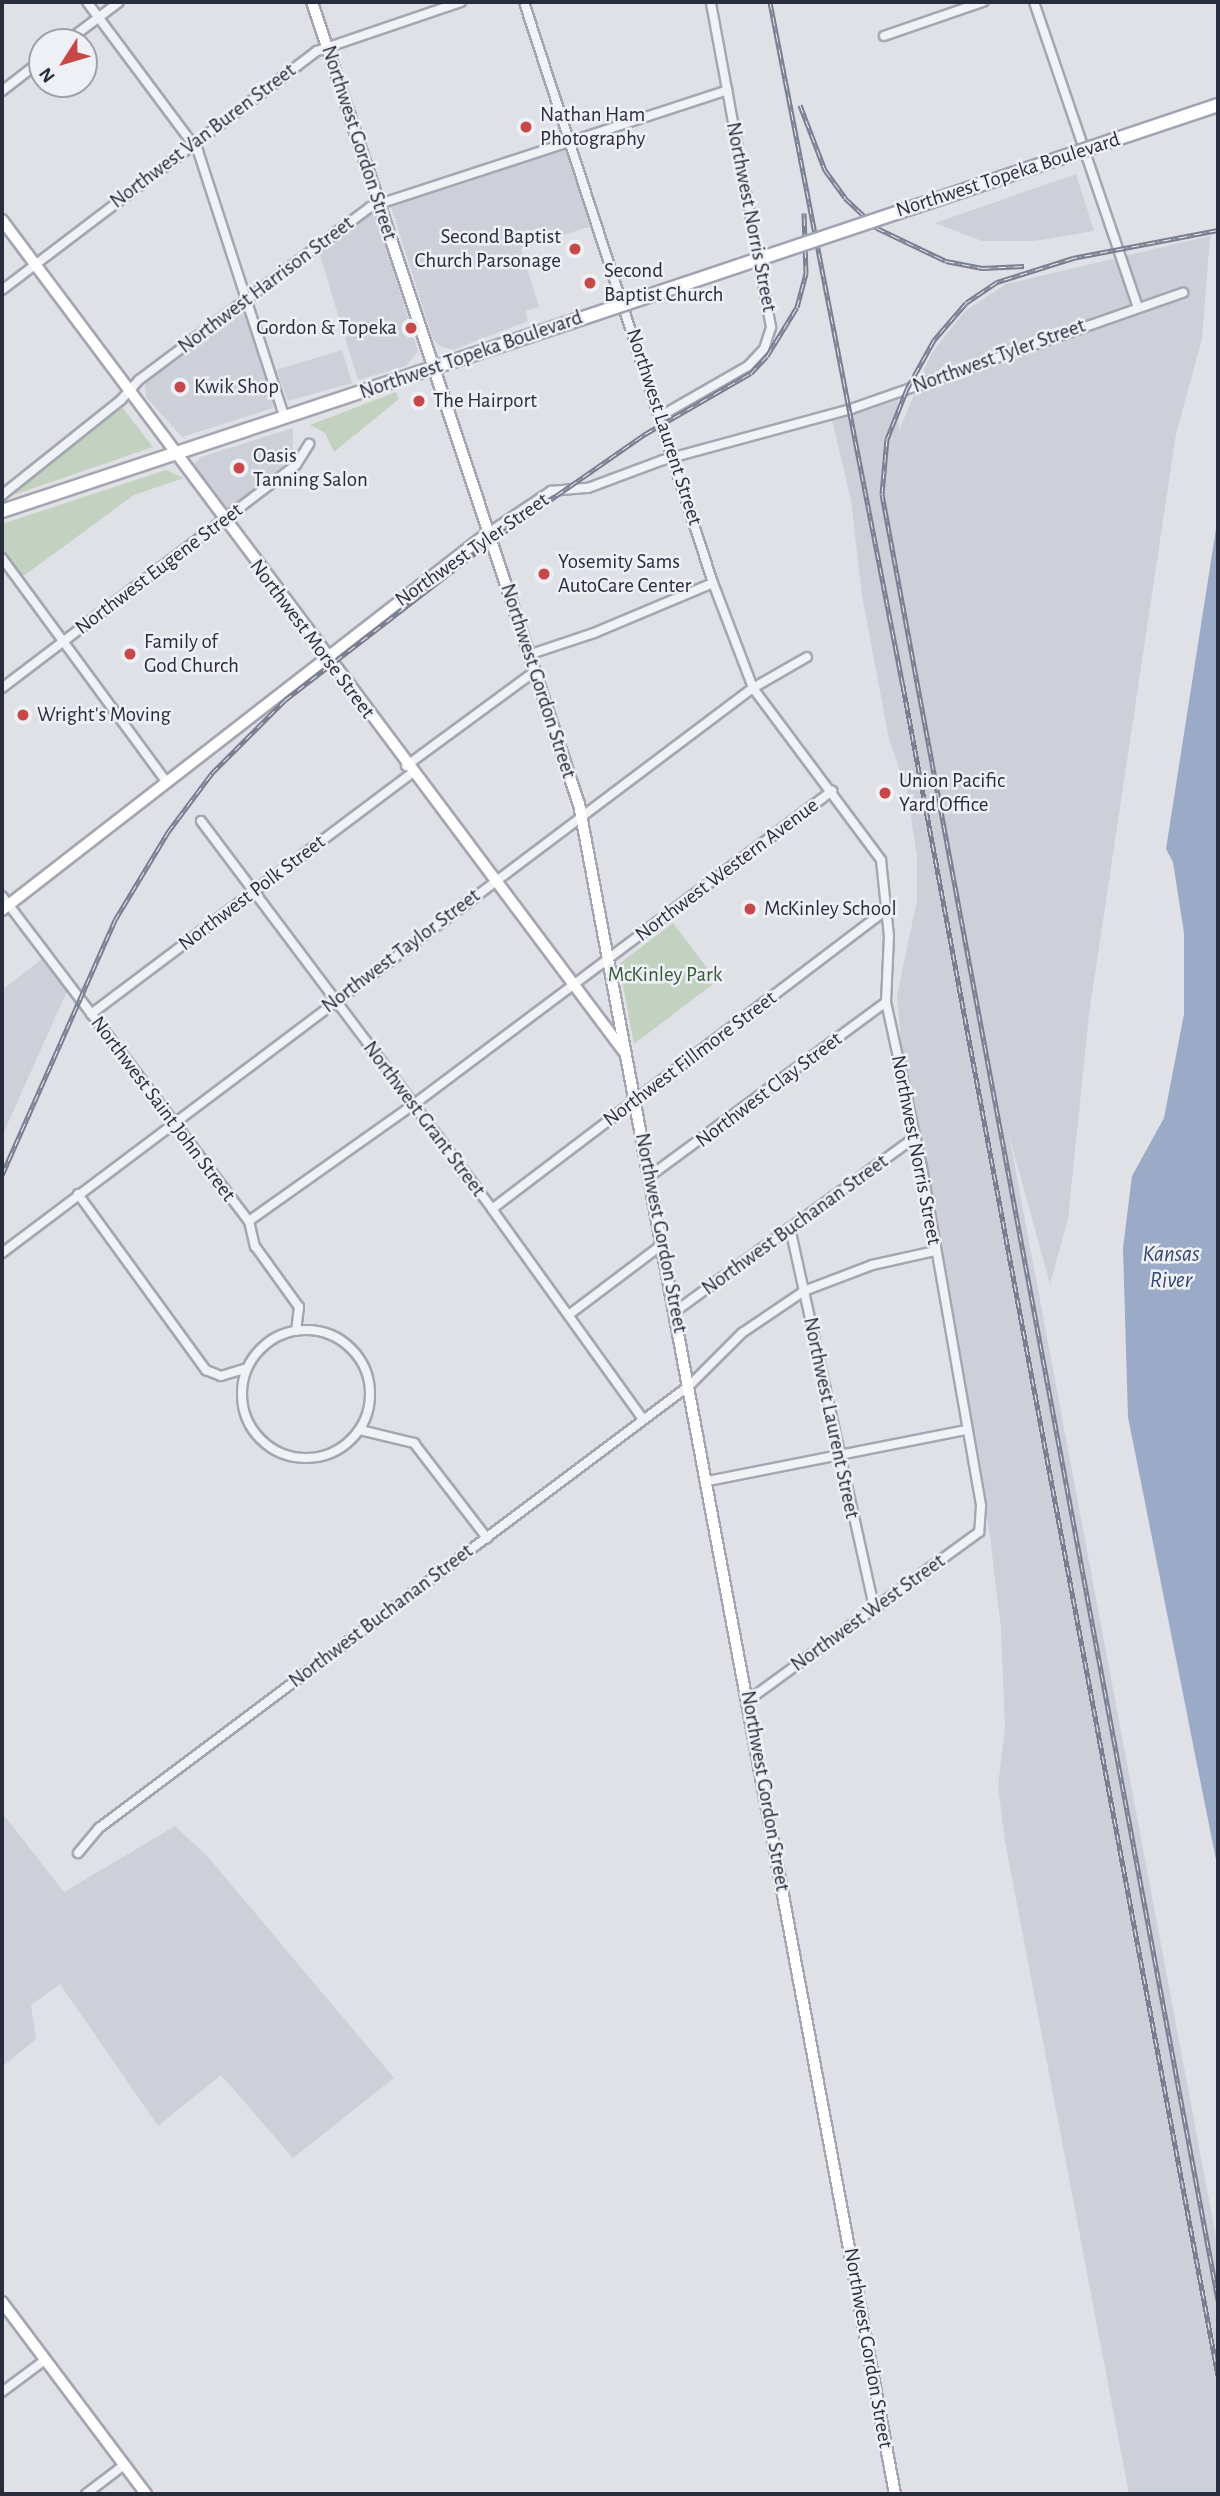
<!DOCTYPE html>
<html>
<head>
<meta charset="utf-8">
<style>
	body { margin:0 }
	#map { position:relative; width:1220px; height:2496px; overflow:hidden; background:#dfe1e7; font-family:"Alegreya Sans",sans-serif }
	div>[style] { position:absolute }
	.built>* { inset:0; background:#cdd0d9 }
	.green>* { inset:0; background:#c2d1c0 }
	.water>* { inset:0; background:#9baac6 }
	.roads { filter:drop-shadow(2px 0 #a4a7b1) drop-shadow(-2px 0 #a4a7b1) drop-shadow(0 2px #a4a7b1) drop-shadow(0 -2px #a4a7b1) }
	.street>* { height:8px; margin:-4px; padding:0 4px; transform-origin:4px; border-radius:4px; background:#f1f2f6 }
	.street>.ring { margin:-4px; padding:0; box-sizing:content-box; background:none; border:8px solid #f1f2f6; border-radius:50% }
	.secondary>* { height:10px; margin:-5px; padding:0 5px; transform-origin:5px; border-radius:5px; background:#fff }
	.primary>* { height:12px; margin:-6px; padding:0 6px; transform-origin:6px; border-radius:6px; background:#fff }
	.rail>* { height:5px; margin-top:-2.5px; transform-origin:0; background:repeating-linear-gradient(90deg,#eef0f5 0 8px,#797f90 0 16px); box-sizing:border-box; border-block:2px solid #797f90 }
	.bridges { filter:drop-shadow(2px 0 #9fa4b3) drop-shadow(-2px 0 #9fa4b3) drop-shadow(0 2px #9fa4b3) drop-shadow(0 -2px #9fa4b3) }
	.primary-bridge>* { height:12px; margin:-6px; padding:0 6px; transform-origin:6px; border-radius:6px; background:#fff }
	.dots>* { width:19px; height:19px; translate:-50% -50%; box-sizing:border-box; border:4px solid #eef0f5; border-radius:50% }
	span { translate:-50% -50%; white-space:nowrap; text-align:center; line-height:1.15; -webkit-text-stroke:5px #eef0f5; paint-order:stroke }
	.poi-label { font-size:21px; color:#282d3e }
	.left { translate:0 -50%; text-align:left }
	.right { translate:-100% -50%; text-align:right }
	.street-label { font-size:21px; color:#282d3e }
	.park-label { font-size:21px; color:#385936 }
	.water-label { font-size:23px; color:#344770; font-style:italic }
	.frame { position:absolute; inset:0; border:4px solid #282d3e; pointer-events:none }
	.north { position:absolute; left:28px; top:28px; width:70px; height:70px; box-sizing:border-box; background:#eef0f5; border:2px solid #9fa2ac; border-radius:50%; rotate:233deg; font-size:19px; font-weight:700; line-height:28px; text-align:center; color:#282d3e }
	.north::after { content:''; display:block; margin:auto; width:24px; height:32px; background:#c8484a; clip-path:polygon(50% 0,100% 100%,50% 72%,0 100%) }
</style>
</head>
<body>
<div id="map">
	<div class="built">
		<i style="clip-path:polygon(567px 149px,594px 225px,521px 249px,539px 307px,525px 311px,528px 321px,453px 350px,440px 346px,433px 339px,391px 207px)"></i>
		<i style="clip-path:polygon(1076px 174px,1094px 231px,1035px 241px,982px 241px,935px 223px)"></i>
		<i style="clip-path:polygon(372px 213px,377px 216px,418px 351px,406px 366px,358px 380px,319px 252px)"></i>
		<i style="clip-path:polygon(1210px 236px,1202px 339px,1176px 434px,1089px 1014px,1068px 1219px,1050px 1284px,1009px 1135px,1218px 2248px,1218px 2494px,1129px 2494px,1005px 1841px,998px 1786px,1005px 1727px,1001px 1629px,990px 1536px,901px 1040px,897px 996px,917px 900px,917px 856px,907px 791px,889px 739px,862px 595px,851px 500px,832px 420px,898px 400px,899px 431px,931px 354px,965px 311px,1006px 284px)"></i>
		<i style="clip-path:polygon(244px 312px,272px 392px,273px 408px,182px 437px,146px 397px,145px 383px)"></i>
		<i style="clip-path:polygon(342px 350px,352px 383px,288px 401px,276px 370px)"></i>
		<i style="clip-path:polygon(293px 428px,293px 457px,228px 510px,192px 466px,201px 457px)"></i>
		<i style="clip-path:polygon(43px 958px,68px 989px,2px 1136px,2px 990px)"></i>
		<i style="clip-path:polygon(2px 1813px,64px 1892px,175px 1826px,208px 1857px,394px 2078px,293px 2158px,221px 2075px,158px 2126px,60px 1984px,31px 2005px,36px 2039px,2px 2067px)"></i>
	</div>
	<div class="green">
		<i style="clip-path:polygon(396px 392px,399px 399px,334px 452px,325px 433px,310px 425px)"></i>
		<i style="clip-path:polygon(122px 407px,153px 447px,2px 499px)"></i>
		<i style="clip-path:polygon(166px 470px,184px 478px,134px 495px,22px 577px,2px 549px,2px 524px)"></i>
		<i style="clip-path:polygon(673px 923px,717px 981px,634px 1044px,619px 964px)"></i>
	</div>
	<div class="water">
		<i style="clip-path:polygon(1218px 516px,1218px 1870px,1128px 1417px,1123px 1248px,1132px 1176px,1164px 1118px,1184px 1014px,1184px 933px,1173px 862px,1166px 849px)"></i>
	</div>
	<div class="roads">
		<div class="street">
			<i style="left:87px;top:2px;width:186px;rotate:53.3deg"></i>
			<i style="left:198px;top:151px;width:281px;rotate:72deg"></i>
			<i style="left:524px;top:2px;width:611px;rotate:71.98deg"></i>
			<i style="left:713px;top:583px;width:112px;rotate:69.1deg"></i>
			<i style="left:753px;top:688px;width:214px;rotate:53.3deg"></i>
			<i style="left:881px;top:860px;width:76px;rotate:84deg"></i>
			<i style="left:889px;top:936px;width:66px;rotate:92.6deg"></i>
			<i style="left:886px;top:1002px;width:169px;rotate:77.7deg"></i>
			<i style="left:922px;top:1167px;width:344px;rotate:80.1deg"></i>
			<i style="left:981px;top:1506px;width:26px;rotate:94deg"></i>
			<i style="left:979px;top:1532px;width:285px;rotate:143.9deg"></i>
			<i style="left:1034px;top:2px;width:322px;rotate:71.2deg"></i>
			<i style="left:884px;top:36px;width:105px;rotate:-19deg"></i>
			<i style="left:66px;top:42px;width:66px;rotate:-37deg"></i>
			<i style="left:2px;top:91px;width:51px;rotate:-37.8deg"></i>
			<i style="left:2px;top:290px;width:395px;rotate:-37.2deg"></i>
			<i style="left:317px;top:51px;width:152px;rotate:-18.8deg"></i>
			<i style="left:659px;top:417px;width:103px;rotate:-29.8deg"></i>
			<i style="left:748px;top:366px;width:23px;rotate:-47deg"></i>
			<i style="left:764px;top:349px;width:23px;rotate:-72deg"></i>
			<i style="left:771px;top:327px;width:330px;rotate:-100.5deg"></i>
			<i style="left:2px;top:495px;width:152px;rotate:-38.6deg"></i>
			<i style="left:121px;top:400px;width:27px;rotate:-48deg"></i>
			<i style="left:139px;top:380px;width:289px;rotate:-36.8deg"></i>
			<i style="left:370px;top:207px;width:376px;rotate:-18.1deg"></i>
			<i style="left:488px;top:533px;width:76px;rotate:-33.7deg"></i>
			<i style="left:551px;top:491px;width:37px;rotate:-5deg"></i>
			<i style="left:588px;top:488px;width:80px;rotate:-20.5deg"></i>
			<i style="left:663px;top:460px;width:195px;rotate:-15.2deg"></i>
			<i style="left:851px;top:409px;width:352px;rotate:-19.3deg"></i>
			<i style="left:2px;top:558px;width:279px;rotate:53.7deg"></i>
			<i style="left:528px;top:655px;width:70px;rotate:-18.4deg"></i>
			<i style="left:594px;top:633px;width:129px;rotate:-22.8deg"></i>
			<i style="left:2px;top:688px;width:369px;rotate:-37.2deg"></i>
			<i style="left:296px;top:465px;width:25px;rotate:-58deg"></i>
			<i style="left:406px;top:766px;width:159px;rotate:-36.3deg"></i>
			<i style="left:201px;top:821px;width:485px;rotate:53.1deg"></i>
			<i style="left:492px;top:1209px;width:259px;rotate:54.3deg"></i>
			<i style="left:2px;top:896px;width:408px;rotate:52.8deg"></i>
			<i style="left:249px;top:1221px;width:26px;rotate:77deg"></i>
			<i style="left:255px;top:1246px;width:75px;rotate:54.2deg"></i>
			<i style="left:299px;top:1307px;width:24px;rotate:97deg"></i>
			<i style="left:91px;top:1014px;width:401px;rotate:-36.9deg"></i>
			<i style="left:650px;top:1176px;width:293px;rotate:-36.4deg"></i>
			<i style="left:78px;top:1194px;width:218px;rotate:54deg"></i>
			<i style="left:206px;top:1370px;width:16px;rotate:22deg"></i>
			<i style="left:221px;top:1376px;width:27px;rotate:-17deg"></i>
			<i style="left:492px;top:1209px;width:497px;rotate:-37.2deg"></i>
			<i style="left:249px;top:1221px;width:201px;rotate:-35.3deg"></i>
			<i style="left:413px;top:1105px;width:524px;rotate:-36.85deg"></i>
			<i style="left:790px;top:1228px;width:389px;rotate:77.5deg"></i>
			<i style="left:2px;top:1253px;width:940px;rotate:-36.96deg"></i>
			<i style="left:753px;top:688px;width:62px;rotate:-29.9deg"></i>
			<i style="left:676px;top:1311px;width:294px;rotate:-36deg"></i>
			<i style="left:570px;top:1314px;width:116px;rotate:-37deg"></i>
			<i class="ring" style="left:242px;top:1330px;width:120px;height:120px"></i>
			<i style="left:360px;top:1430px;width:56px;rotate:13.5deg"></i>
			<i style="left:414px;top:1443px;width:120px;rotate:52.5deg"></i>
			<i style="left:708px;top:1481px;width:262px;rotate:-11.2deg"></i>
			<i style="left:78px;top:1853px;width:33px;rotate:-50deg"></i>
			<i style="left:99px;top:1828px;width:739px;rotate:-36.85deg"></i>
			<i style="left:690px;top:1385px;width:74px;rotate:-45deg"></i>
			<i style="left:742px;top:1333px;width:75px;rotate:-34.1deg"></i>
			<i style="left:804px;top:1291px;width:73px;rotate:-20.9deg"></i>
			<i style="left:872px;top:1265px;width:65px;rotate:-12.5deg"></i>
			<i style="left:2px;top:2392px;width:54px;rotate:-36.7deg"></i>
			<i style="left:86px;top:2494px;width:48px;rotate:-37.3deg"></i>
		</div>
		<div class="secondary">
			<i style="left:312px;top:2px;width:845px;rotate:71.59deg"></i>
			<i style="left:579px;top:804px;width:1719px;rotate:79.41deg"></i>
			<i style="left:2px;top:220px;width:1040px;rotate:53.21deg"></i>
			<i style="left:2px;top:910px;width:615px;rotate:-37.8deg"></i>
			<i style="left:2px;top:2302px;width:240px;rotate:53.1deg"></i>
		</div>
		<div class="primary">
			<i style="left:2px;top:511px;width:609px;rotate:-18.38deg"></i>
		</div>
	</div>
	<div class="rail">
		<i style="left:770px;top:2px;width:697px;rotate:79deg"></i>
		<i style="left:903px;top:686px;width:1718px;rotate:79.44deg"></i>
		<i style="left:800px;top:105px;width:70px;rotate:69deg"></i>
		<i style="left:825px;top:170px;width:34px;rotate:54deg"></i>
		<i style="left:845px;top:198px;width:44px;rotate:43.2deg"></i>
		<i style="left:877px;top:228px;width:76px;rotate:25.6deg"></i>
		<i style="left:946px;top:261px;width:37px;rotate:11deg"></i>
		<i style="left:982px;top:268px;width:42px;rotate:-2.7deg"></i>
		<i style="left:1218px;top:230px;width:148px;rotate:169.1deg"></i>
		<i style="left:1073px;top:258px;width:80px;rotate:162.5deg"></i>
		<i style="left:997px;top:282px;width:37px;rotate:146deg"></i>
		<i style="left:966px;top:303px;width:49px;rotate:130.9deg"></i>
		<i style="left:934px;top:340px;width:56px;rotate:118.9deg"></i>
		<i style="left:907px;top:389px;width:54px;rotate:111.8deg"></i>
		<i style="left:887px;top:439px;width:55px;rotate:95.2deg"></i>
		<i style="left:882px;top:494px;width:1837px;rotate:79.46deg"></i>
		<i style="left:2px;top:1175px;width:279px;rotate:-66.1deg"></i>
		<i style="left:115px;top:920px;width:103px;rotate:-58.9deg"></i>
		<i style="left:168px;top:832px;width:74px;rotate:-53.3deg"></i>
		<i style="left:212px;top:773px;width:103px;rotate:-45deg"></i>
		<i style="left:285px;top:700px;width:260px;rotate:-37.7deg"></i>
		<i style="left:491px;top:541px;width:188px;rotate:-34.8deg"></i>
		<i style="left:645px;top:434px;width:122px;rotate:-29.9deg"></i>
		<i style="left:751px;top:373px;width:23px;rotate:-47deg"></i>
		<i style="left:767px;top:356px;width:57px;rotate:-58.5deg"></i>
		<i style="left:797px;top:307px;width:35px;rotate:-75deg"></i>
		<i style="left:806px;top:273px;width:60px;rotate:-91.9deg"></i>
	</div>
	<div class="bridges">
		<div class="primary-bridge">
			<i style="left:580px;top:319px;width:673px;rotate:-18.54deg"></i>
		</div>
	</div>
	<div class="dots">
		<i style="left:526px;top:127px;background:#c8484a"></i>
		<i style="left:575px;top:249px;background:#c8484a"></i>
		<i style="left:590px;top:283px;background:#c8484a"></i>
		<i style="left:411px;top:328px;background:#c8484a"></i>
		<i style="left:180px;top:387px;background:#c8484a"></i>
		<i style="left:419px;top:401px;background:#c8484a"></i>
		<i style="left:239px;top:468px;background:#c8484a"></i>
		<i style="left:544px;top:574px;background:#c8484a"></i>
		<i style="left:130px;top:654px;background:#c8484a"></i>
		<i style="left:23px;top:715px;background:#c8484a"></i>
		<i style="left:885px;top:793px;background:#c8484a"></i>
		<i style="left:750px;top:909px;background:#c8484a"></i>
	</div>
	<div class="poi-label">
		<span class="left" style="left:540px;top:127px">Nathan Ham<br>Photography</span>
		<span class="right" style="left:561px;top:249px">Second Baptist<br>Church Parsonage</span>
		<span class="left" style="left:604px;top:283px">Second<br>Baptist Church</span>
		<span class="right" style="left:397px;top:328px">Gordon &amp; Topeka</span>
		<span class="left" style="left:194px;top:387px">Kwik Shop</span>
		<span class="left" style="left:433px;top:401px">The Hairport</span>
		<span class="left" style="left:253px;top:468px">Oasis<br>Tanning Salon</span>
		<span class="left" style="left:558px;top:574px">Yosemity Sams<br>AutoCare Center</span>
		<span class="left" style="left:144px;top:654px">Family of<br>God Church</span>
		<span class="left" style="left:37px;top:715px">Wright's Moving</span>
		<span class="left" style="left:899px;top:793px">Union Pacific<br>Yard Office</span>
		<span class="left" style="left:764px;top:909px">McKinley School</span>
	</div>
	<div class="street-label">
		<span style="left:203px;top:136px;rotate:-37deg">Northwest Van Buren Street</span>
		<span style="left:359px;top:143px;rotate:72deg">Northwest Gordon Street</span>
		<span style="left:1008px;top:175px;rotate:-18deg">Northwest Topeka Boulevard</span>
		<span style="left:751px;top:217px;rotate:79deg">Northwest Norris Street</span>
		<span style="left:266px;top:285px;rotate:-37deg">Northwest Harrison Street</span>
		<span style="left:471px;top:355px;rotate:-19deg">Northwest Topeka Boulevard</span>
		<span style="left:999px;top:356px;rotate:-20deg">Northwest Tyler Street</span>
		<span style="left:664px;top:427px;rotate:72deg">Northwest Laurent Street</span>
		<span style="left:472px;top:550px;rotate:-35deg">Northwest Tyler Street</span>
		<span style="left:159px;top:569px;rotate:-37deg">Northwest Eugene Street</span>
		<span style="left:312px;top:639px;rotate:53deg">Northwest Morse Street</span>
		<span style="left:538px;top:681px;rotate:72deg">Northwest Gordon Street</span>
		<span style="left:727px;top:870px;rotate:-37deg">Northwest Western Avenue</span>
		<span style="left:252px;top:893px;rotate:-37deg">Northwest Polk Street</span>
		<span style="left:401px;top:951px;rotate:-37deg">Northwest Taylor Street</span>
		<span style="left:690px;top:1059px;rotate:-37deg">Northwest Fillmore Street</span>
		<span style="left:769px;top:1090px;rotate:-37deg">Northwest Clay Street</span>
		<span style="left:163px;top:1109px;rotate:53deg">Northwest Saint John Street</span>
		<span style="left:424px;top:1119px;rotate:53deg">Northwest Grant Street</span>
		<span style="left:916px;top:1150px;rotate:79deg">Northwest Norris Street</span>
		<span style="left:795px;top:1225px;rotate:-36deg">Northwest Buchanan Street</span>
		<span style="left:661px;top:1233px;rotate:79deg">Northwest Gordon Street</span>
		<span style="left:831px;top:1418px;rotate:78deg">Northwest Laurent Street</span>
		<span style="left:868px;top:1613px;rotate:-36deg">Northwest West Street</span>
		<span style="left:381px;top:1616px;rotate:-37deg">Northwest Buchanan Street</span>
		<span style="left:765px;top:1791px;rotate:80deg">Northwest Gordon Street</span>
		<span style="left:868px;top:2348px;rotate:80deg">Northwest Gordon Street</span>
	</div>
	<div class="park-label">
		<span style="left:665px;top:975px">McKinley Park</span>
	</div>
	<div class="water-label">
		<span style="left:1171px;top:1268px">Kansas<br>River</span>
	</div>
	<div class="frame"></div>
	<div class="north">N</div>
</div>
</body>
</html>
